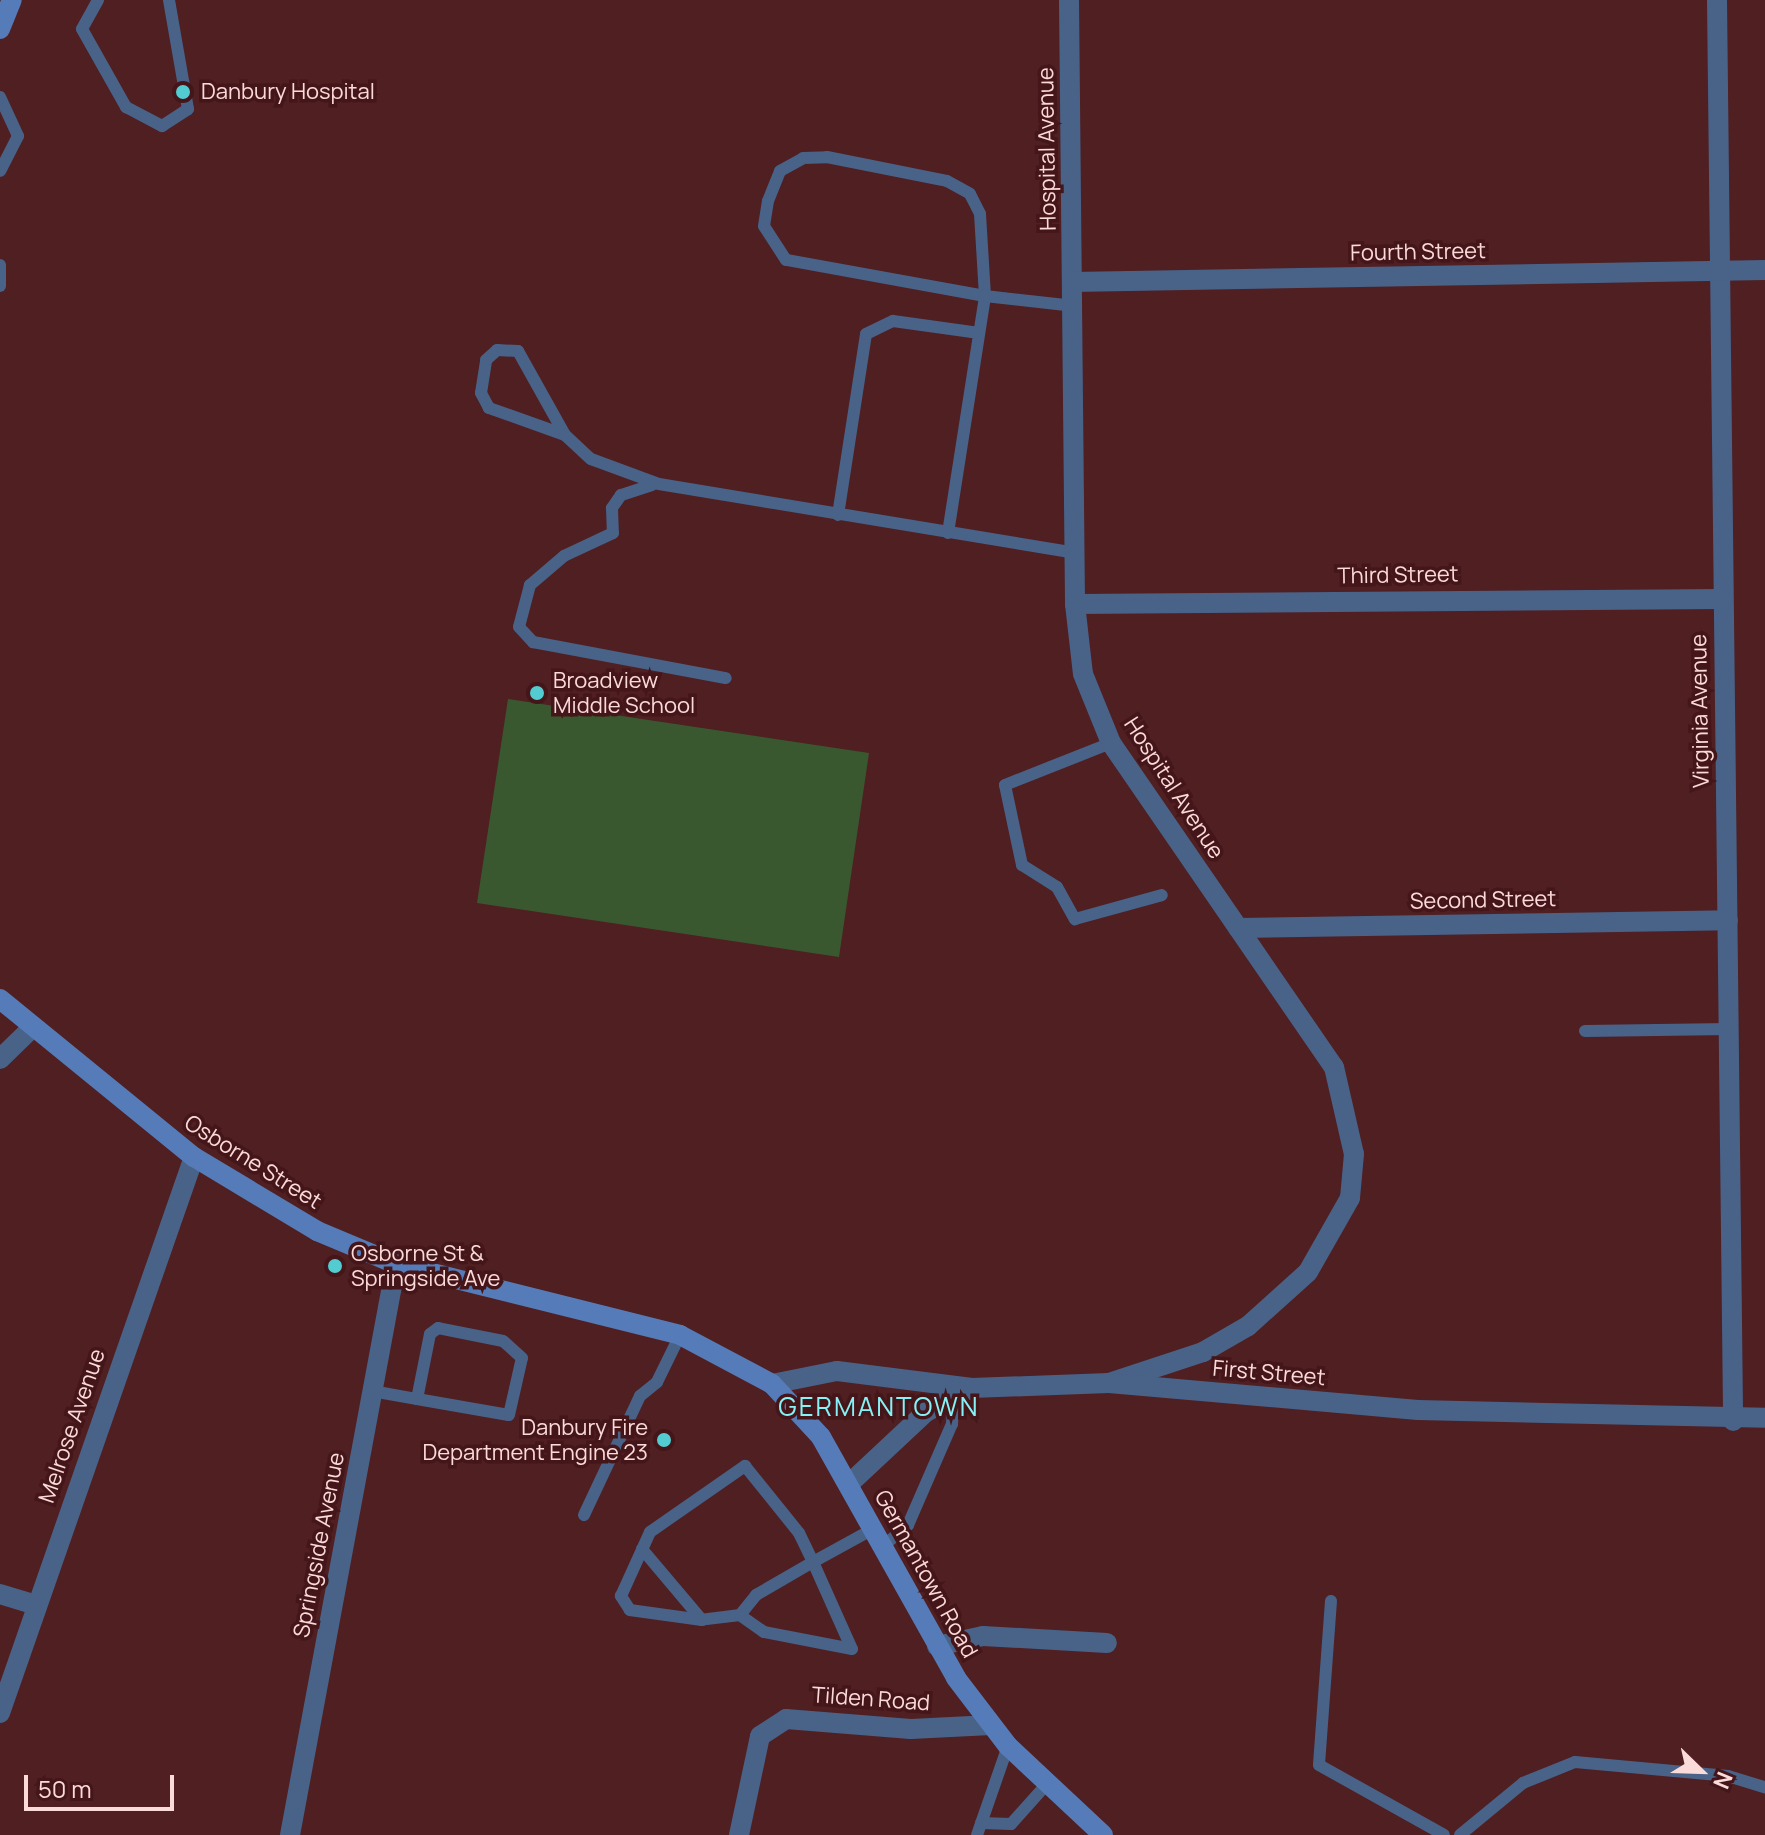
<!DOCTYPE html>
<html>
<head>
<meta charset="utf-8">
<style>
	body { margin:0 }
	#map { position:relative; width:1765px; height:1835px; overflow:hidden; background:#4f1f22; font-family:Manrope,sans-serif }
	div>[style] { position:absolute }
	.green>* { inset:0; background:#3a5830 }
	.lane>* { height:12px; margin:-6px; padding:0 6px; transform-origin:6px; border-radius:6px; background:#496288 }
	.street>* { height:20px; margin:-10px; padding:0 10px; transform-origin:10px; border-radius:10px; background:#496288 }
	.secondary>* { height:20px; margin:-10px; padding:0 10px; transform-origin:10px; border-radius:10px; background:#557cb8 }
	.dots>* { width:22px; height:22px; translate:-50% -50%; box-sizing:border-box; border:4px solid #441519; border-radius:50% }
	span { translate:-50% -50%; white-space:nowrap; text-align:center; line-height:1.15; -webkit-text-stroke:7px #441519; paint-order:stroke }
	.poi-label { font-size:22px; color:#fbdada }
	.left { translate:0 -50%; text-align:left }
	.right { translate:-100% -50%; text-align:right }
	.street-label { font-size:22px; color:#fbdada }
	.quarter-label { font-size:26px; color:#86f2f5; letter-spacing:2px }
	.north { position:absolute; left:1661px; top:1731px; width:80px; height:80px; -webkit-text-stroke:6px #441519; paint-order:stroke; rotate:113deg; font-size:22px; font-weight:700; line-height:32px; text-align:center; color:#fbdada }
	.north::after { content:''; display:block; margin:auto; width:28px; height:36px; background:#fbdada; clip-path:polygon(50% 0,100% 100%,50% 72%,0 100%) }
	.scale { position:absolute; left:24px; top:1775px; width:150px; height:36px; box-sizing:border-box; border:4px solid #fbdada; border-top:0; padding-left:10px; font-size:24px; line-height:28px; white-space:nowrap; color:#fbdada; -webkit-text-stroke:6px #441519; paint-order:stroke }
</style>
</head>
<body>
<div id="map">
	<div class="green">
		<i style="clip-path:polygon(508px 699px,869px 753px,839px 957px,477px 903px)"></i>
	</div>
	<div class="lane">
		<i style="left:98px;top:0;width:33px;rotate:119deg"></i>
		<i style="left:82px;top:29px;width:90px;rotate:60.6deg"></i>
		<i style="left:126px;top:107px;width:41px;rotate:27.8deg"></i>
		<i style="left:162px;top:126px;width:31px;rotate:-33deg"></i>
		<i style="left:188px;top:109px;width:111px;rotate:-99.9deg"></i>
		<i style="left:0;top:97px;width:43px;rotate:65.2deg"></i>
		<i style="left:18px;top:136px;width:39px;rotate:117deg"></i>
		<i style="left:827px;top:157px;width:122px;rotate:11.3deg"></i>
		<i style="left:947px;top:181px;width:26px;rotate:29deg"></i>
		<i style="left:970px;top:194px;width:22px;rotate:63deg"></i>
		<i style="left:980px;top:214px;width:82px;rotate:86.5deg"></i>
		<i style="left:985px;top:296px;width:202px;rotate:-169.7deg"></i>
		<i style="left:786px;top:260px;width:40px;rotate:-122.9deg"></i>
		<i style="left:764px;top:226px;width:25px;rotate:-81deg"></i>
		<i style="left:768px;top:201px;width:32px;rotate:-68deg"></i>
		<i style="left:780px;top:171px;width:26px;rotate:-29deg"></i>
		<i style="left:803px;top:158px;width:24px;rotate:-2deg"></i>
		<i style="left:0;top:265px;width:21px;rotate:90deg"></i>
		<i style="left:565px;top:435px;width:81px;rotate:-160.4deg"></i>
		<i style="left:489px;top:408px;width:17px;rotate:-118deg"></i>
		<i style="left:481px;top:393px;width:33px;rotate:-81deg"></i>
		<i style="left:486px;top:360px;width:15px;rotate:-42deg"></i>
		<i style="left:497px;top:350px;width:21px;rotate:3deg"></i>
		<i style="left:518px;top:351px;width:96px;rotate:60.8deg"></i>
		<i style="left:565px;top:435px;width:35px;rotate:43deg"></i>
		<i style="left:591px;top:459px;width:72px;rotate:20.2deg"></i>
		<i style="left:659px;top:484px;width:421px;rotate:9.4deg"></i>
		<i style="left:652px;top:485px;width:33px;rotate:162deg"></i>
		<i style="left:621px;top:495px;width:16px;rotate:125deg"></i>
		<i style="left:612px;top:508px;width:25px;rotate:88deg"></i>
		<i style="left:613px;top:533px;width:54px;rotate:154.9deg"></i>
		<i style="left:564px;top:556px;width:45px;rotate:139.5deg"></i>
		<i style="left:530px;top:585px;width:43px;rotate:104.7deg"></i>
		<i style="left:519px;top:627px;width:21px;rotate:47deg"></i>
		<i style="left:533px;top:642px;width:196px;rotate:10.6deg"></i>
		<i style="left:838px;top:515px;width:183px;rotate:-81.2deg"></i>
		<i style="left:866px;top:334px;width:30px;rotate:-26deg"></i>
		<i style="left:893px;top:321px;width:87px;rotate:7.9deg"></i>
		<i style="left:948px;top:533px;width:240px;rotate:-81.1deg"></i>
		<i style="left:985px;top:296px;width:90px;rotate:6.4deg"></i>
		<i style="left:1111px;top:743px;width:114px;rotate:158.4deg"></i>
		<i style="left:1005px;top:785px;width:82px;rotate:78deg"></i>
		<i style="left:1022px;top:865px;width:41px;rotate:32.2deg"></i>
		<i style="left:1057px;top:887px;width:37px;rotate:61deg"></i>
		<i style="left:1075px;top:919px;width:90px;rotate:-15.4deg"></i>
		<i style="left:1585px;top:1031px;width:144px;rotate:-0.8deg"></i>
		<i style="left:372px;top:1391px;width:46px;rotate:10.1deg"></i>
		<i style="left:417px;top:1399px;width:93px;rotate:9.9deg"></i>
		<i style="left:509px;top:1415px;width:58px;rotate:-77.2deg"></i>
		<i style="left:522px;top:1358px;width:25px;rotate:-138deg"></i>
		<i style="left:503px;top:1341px;width:66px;rotate:-168.7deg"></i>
		<i style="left:438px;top:1328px;width:10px;rotate:143deg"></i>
		<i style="left:430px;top:1334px;width:66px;rotate:101.3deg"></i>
		<i style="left:584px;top:1515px;width:132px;rotate:-64.8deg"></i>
		<i style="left:640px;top:1396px;width:22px;rotate:-39deg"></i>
		<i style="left:657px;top:1382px;width:52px;rotate:-63.9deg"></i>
		<i style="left:882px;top:1547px;width:34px;rotate:-40deg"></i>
		<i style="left:908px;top:1525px;width:110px;rotate:-66.5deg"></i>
		<i style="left:952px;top:1424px;width:28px;rotate:-86deg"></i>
		<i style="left:642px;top:1549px;width:93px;rotate:49.8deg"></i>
		<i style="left:1331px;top:1601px;width:164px;rotate:94.2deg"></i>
		<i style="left:1319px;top:1765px;width:143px;rotate:29.2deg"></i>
		<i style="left:740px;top:1615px;width:38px;rotate:173deg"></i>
		<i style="left:702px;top:1620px;width:73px;rotate:-172.1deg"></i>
		<i style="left:630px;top:1610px;width:17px;rotate:-123deg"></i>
		<i style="left:621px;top:1596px;width:70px;rotate:-65.6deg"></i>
		<i style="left:650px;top:1532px;width:116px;rotate:-34.8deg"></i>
		<i style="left:745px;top:1466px;width:86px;rotate:51.1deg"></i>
		<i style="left:799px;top:1533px;width:32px;rotate:64deg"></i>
		<i style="left:813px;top:1562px;width:95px;rotate:65.9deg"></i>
		<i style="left:852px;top:1649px;width:90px;rotate:-169.1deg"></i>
		<i style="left:764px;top:1632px;width:29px;rotate:-145deg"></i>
		<i style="left:740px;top:1615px;width:26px;rotate:-51deg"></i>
		<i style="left:756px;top:1595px;width:66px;rotate:-30.1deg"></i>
		<i style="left:813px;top:1562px;width:68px;rotate:-28.8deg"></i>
		<i style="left:981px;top:1823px;width:30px;rotate:2deg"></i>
		<i style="left:1011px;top:1824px;width:52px;rotate:-48.1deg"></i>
		<i style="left:977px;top:1835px;width:94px;rotate:-70.8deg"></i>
		<i style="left:1460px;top:1835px;width:82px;rotate:-39.5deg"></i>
		<i style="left:1523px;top:1783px;width:56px;rotate:-22deg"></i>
		<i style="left:1575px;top:1762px;width:154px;rotate:5.2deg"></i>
		<i style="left:1728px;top:1776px;width:39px;rotate:17deg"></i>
	</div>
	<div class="street">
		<i style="left:1069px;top:0;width:604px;rotate:89.43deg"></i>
		<i style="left:1075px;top:604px;width:70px;rotate:83.5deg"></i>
		<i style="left:1083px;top:674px;width:74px;rotate:67.9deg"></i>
		<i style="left:1111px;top:743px;width:393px;rotate:55.5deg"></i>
		<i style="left:1334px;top:1067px;width:89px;rotate:77.1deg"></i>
		<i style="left:1354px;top:1154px;width:44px;rotate:95.2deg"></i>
		<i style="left:1350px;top:1198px;width:85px;rotate:119.6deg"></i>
		<i style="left:1308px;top:1272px;width:81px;rotate:138deg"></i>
		<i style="left:1248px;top:1326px;width:52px;rotate:150deg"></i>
		<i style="left:1203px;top:1352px;width:99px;rotate:161.7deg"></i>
		<i style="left:1717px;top:0;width:1421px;rotate:89.35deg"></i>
		<i style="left:1072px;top:282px;width:693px;rotate:-0.99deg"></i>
		<i style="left:1075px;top:604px;width:647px;rotate:-0.44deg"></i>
		<i style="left:1238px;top:928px;width:490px;rotate:-0.9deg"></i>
		<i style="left:0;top:1059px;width:45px;rotate:-44.1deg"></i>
		<i style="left:772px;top:1384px;width:66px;rotate:-11.3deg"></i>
		<i style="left:837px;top:1371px;width:136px;rotate:7.2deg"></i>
		<i style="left:972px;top:1388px;width:137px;rotate:-2.1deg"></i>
		<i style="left:1109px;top:1383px;width:310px;rotate:5deg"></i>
		<i style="left:1418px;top:1410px;width:347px;rotate:1.3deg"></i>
		<i style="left:849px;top:1484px;width:105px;rotate:-43.1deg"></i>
		<i style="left:926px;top:1412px;width:52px;rotate:-27.6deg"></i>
		<i style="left:0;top:1594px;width:39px;rotate:17deg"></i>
		<i style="left:937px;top:1646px;width:47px;rotate:-12.3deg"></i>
		<i style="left:983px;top:1636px;width:124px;rotate:3.2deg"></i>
		<i style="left:0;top:1713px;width:589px;rotate:-70.77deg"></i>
		<i style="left:290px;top:1835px;width:581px;rotate:-79.48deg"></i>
		<i style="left:739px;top:1835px;width:101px;rotate:-78deg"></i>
		<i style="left:760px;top:1736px;width:31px;rotate:-33deg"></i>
		<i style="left:786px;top:1719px;width:125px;rotate:4.6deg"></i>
		<i style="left:911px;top:1729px;width:80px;rotate:-2.9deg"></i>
	</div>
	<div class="secondary">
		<i style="left:0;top:29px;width:31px;rotate:-68deg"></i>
		<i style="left:0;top:999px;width:250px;rotate:39.2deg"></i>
		<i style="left:194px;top:1157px;width:144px;rotate:31deg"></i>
		<i style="left:317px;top:1231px;width:86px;rotate:22.7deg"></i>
		<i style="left:396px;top:1264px;width:293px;rotate:14deg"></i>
		<i style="left:680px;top:1335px;width:104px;rotate:28deg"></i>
		<i style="left:772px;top:1384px;width:72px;rotate:47.2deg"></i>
		<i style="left:821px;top:1437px;width:276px;rotate:60.7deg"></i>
		<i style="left:956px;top:1678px;width:86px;rotate:52.6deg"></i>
		<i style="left:1008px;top:1746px;width:130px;rotate:43.1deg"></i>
	</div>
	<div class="dots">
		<i style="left:183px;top:92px;background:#52ccd0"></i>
		<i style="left:537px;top:693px;background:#52ccd0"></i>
		<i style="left:335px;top:1266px;background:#52ccd0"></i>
		<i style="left:664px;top:1440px;background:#52ccd0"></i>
	</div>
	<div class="poi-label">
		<span class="left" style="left:201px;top:92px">Danbury Hospital</span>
		<span class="left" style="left:553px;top:693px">Broadview<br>Middle School</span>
		<span class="left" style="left:351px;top:1266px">Osborne St &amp;<br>Springside Ave</span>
		<span class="right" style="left:648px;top:1440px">Danbury Fire<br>Department Engine 23</span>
	</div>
	<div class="street-label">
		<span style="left:1047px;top:149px;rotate:-91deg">Hospital Avenue</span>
		<span style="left:1418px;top:252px;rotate:-1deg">Fourth Street</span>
		<span style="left:1398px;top:575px;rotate:-1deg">Third Street</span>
		<span style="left:1700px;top:711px;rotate:-91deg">Virginia Avenue</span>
		<span style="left:1174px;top:788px;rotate:57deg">Hospital Avenue</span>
		<span style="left:1483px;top:900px;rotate:-1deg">Second Street</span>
		<span style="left:253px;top:1162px;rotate:32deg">Osborne Street</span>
		<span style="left:1269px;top:1373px;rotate:5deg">First Street</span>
		<span style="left:72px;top:1426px;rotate:-71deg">Melrose Avenue</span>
		<span style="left:319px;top:1545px;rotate:-79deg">Springside Avenue</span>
		<span style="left:926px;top:1574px;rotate:61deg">Germantown Road</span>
		<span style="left:871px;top:1699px;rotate:4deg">Tilden Road</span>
	</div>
	<div class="quarter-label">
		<span style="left:879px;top:1407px">GERMANTOWN</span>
	</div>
	<div class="north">N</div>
	<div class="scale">50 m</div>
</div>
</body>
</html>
